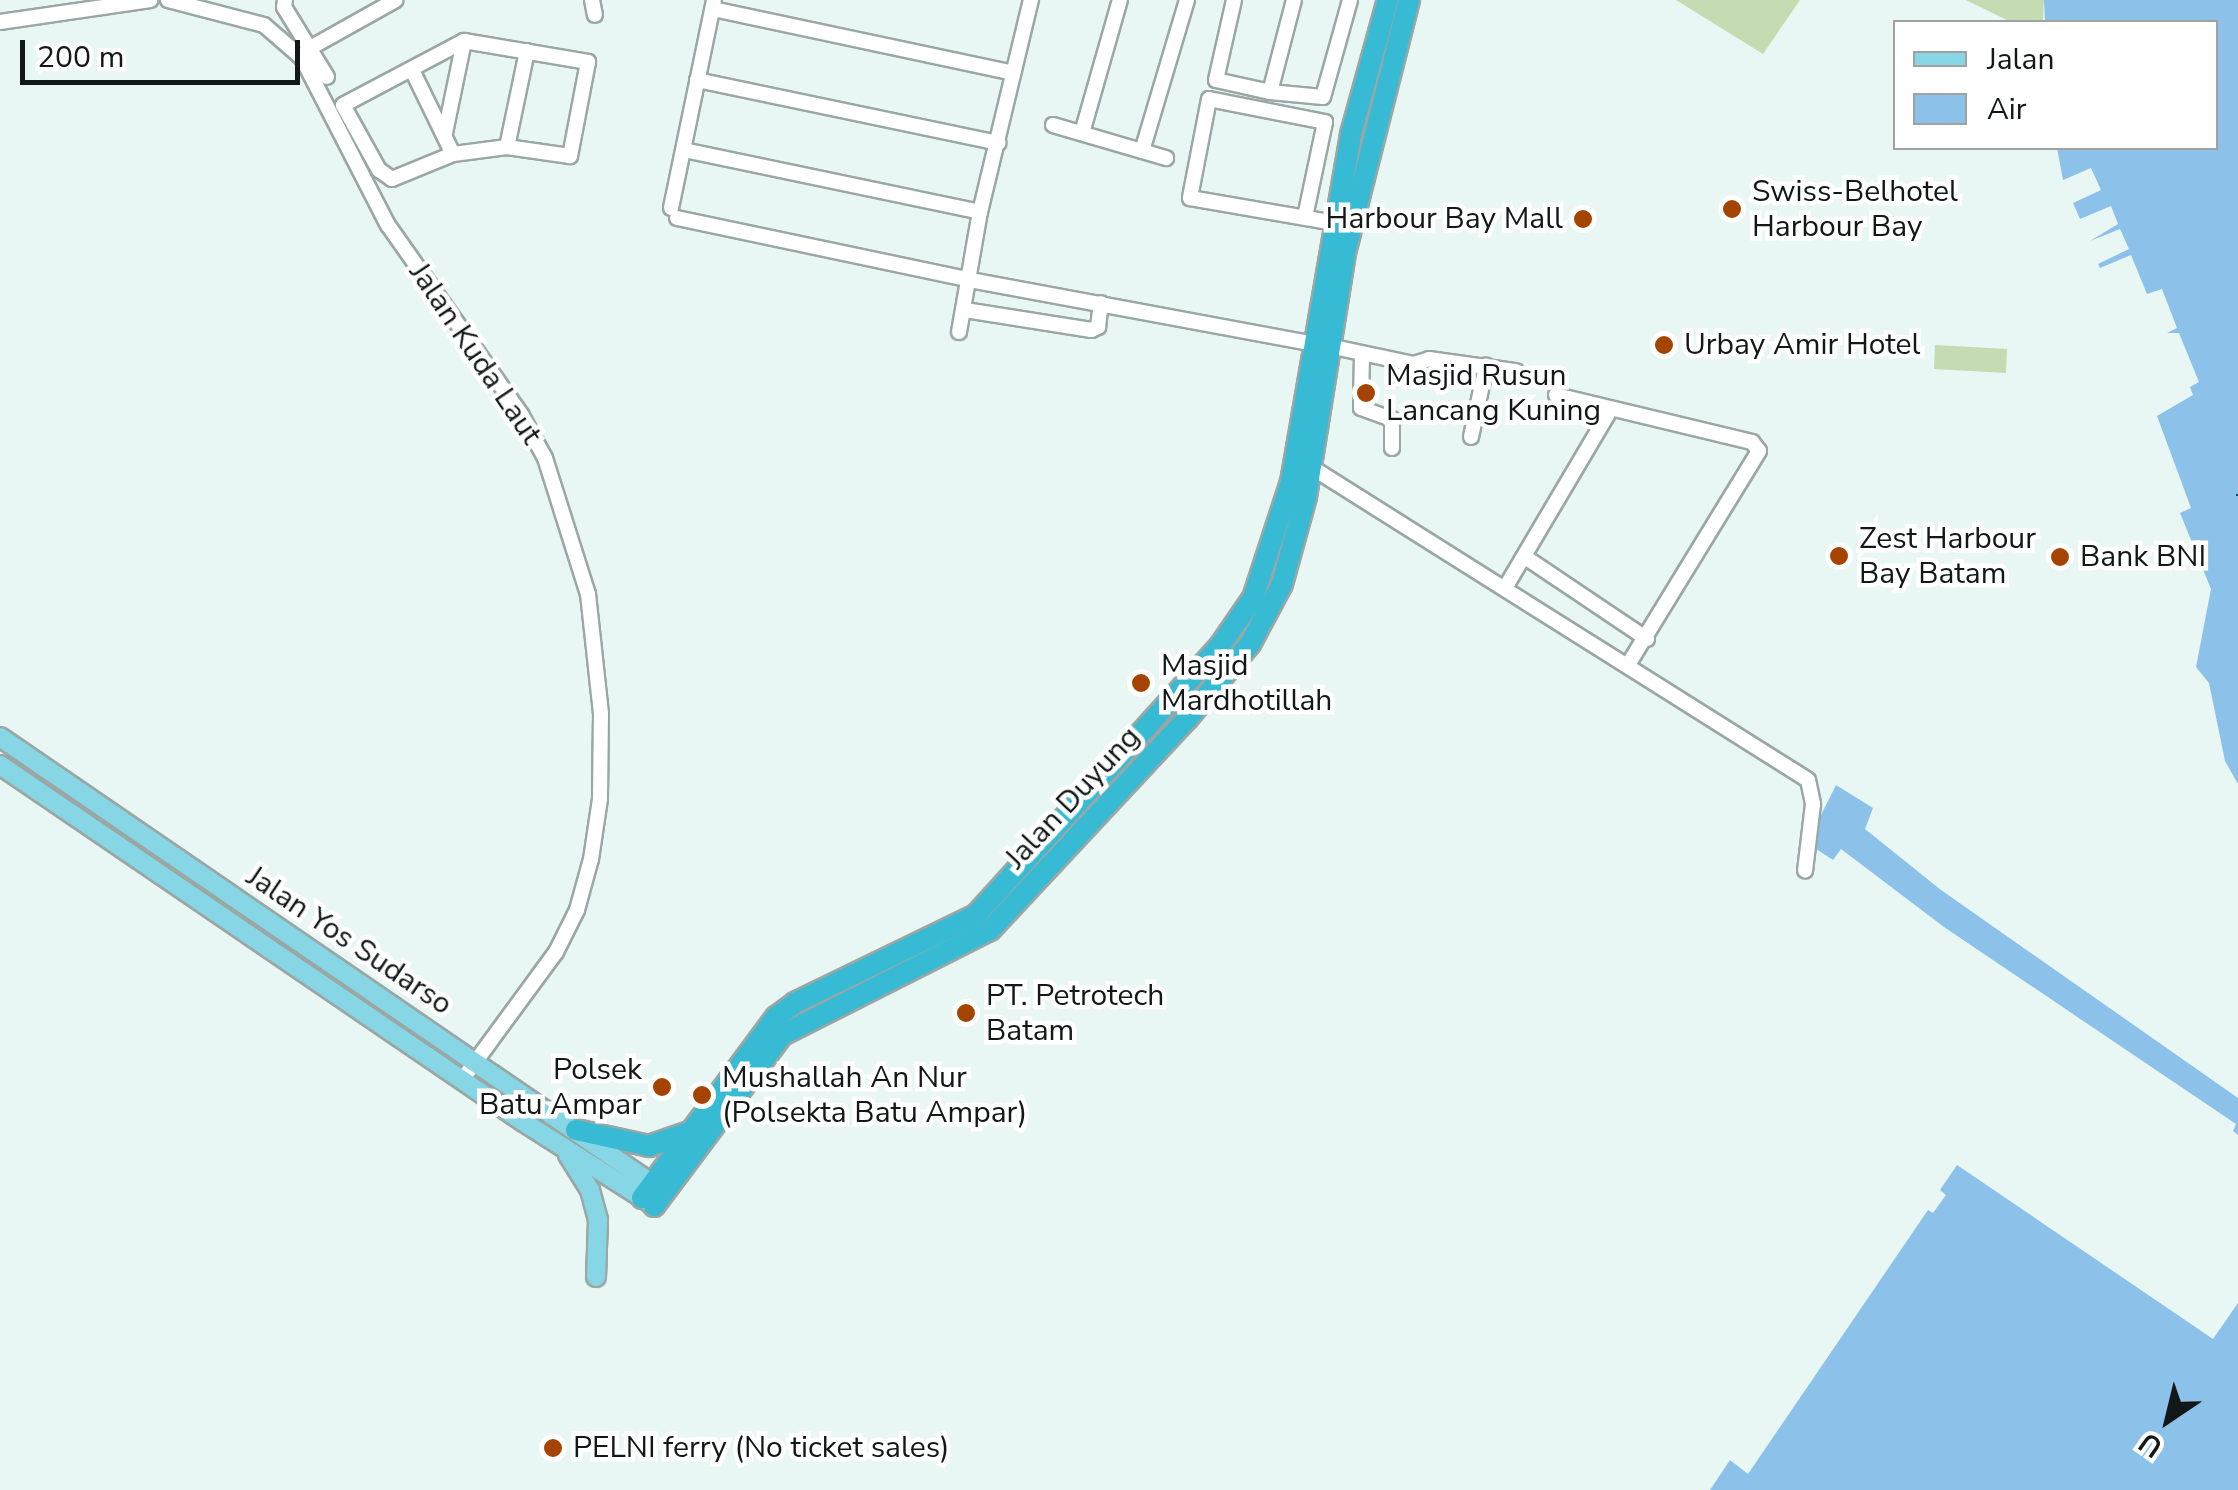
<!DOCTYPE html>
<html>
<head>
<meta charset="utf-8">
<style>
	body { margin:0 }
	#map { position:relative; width:2238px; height:1490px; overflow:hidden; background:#e8f6f4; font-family:"Nunito Sans",sans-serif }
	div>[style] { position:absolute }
	.green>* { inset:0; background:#c5dbb1 }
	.water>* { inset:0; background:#8cc1ea }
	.ferry>* { height:2.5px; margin-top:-1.25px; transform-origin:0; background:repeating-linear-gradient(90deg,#084a71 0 12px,transparent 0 22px) }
	.roads { filter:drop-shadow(2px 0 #9aa7a5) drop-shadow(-2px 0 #9aa7a5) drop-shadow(0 2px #9aa7a5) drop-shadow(0 -2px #9aa7a5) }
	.minor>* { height:14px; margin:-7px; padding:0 7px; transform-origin:7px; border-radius:7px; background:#fff }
	.major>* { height:18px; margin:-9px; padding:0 9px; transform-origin:9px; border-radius:9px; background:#87d6e5 }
	.highway>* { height:20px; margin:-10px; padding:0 10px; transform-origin:10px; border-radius:10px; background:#37bad4 }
	.dots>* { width:28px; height:28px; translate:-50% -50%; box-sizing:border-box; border:5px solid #fff; border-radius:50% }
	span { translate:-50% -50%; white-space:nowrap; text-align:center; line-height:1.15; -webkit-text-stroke:9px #fff; paint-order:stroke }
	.poi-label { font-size:30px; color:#121717 }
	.left { translate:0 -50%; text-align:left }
	.right { translate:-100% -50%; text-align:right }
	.street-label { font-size:30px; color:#121717 }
	.legend { position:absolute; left:1893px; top:20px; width:325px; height:130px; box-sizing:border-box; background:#fff; border:2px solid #a0a2a2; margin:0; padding:12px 18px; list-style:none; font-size:30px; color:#121717 }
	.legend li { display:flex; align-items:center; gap:20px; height:50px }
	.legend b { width:50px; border:2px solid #a0a2a2 }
	.north { position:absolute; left:2118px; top:1370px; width:100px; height:100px; -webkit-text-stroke:8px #fff; paint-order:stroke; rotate:215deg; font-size:28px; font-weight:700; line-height:40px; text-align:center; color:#121717 }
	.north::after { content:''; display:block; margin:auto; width:35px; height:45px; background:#121717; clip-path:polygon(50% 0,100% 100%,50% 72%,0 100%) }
	.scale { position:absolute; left:20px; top:40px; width:280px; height:45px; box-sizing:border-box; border:5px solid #121717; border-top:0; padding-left:12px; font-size:30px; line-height:35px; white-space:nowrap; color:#121717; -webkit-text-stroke:8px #fff; paint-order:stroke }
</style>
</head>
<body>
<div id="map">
	<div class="green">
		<i style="clip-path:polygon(1676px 0,1800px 0,1763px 54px)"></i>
		<i style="clip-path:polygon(1966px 0,2044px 0,2043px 22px,2011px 22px)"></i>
		<i style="clip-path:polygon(1935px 345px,2007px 349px,2006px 373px,1934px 369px)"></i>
	</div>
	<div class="water">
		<i style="clip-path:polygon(2044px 0,2238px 0,2238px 784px,2225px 761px,2209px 683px,2196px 667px,2211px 589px,2180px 513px,2191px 508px,2157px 416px,2193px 395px,2190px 387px,2199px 382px,2179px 333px,2167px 333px,2177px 328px,2162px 289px,2147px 294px,2131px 255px,2100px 268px,2098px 264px,2129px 249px,2120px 229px,2090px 241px,2118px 224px,2111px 206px,2080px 219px,2073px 203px,2101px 190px,2091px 168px,2063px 180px,2057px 148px,2216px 148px,2216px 22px,2045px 22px)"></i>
		<i style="clip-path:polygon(1836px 785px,1873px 808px,1865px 829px,1941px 890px,2238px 1098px,2238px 1135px,2233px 1131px,2236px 1124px,1944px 927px,1841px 849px,1833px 860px,1807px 843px)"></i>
		<i style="clip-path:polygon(1957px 1165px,2213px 1339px,2238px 1303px,2238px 1490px,1710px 1490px,1730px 1460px,1748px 1474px,1928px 1210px,1933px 1213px,1946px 1195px,1940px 1190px)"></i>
	</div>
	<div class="ferry">
		<i style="left:2236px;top:495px;width:2px"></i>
	</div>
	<div class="roads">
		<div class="minor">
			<i style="left:168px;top:0;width:99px;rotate:14.6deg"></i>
			<i style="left:264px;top:25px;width:50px;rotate:41deg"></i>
			<i style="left:302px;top:58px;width:188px;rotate:62.8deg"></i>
			<i style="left:388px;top:225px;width:233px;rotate:54.9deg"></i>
			<i style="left:522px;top:416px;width:48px;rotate:61.3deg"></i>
			<i style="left:545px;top:458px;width:143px;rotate:72.5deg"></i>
			<i style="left:588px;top:594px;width:121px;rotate:83.8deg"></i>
			<i style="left:601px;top:714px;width:85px;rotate:90.7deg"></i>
			<i style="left:600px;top:799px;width:61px;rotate:98.5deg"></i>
			<i style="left:591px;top:859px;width:53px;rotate:105.4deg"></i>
			<i style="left:577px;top:910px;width:47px;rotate:116.6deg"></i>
			<i style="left:556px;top:952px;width:159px;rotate:126.3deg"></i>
			<i style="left:285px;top:0;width:7px;rotate:98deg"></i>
			<i style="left:284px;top:7px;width:82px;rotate:58.4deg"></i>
			<i style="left:592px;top:0;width:15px;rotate:79deg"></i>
			<i style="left:1234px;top:0;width:82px;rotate:102.7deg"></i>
			<i style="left:1216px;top:80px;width:55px;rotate:12.5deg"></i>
			<i style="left:1270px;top:92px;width:95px;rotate:-75.4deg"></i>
			<i style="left:713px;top:9px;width:307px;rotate:12deg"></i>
			<i style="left:0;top:22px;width:152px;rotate:-8.3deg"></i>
			<i style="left:464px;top:41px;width:126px;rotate:9.6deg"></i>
			<i style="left:588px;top:62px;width:96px;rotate:100.8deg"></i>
			<i style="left:570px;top:156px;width:64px;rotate:-171.9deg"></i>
			<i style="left:507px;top:147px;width:54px;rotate:172.6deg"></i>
			<i style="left:453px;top:154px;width:66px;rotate:157.7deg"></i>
			<i style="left:392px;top:179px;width:16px;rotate:-145deg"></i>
			<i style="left:379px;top:170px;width:74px;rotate:-119deg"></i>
			<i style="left:343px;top:105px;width:137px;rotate:-27.9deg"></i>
			<i style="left:302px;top:58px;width:13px;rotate:-51deg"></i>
			<i style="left:310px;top:48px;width:98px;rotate:-29.2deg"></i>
			<i style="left:412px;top:70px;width:93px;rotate:64deg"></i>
			<i style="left:697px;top:80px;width:308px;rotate:11.8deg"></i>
			<i style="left:1270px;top:92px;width:53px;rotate:5.4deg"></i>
			<i style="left:1323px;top:97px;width:101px;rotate:-74.4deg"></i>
			<i style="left:1053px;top:125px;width:118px;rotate:16.3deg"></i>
			<i style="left:445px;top:133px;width:94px;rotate:-78.3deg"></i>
			<i style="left:1082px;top:133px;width:138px;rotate:-74.1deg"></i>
			<i style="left:507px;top:147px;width:98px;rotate:-78.2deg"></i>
			<i style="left:684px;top:150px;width:302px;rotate:11.8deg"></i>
			<i style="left:1142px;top:151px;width:158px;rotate:-73.4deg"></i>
			<i style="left:671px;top:208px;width:211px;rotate:-78.3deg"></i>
			<i style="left:1305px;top:217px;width:97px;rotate:-78.1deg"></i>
			<i style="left:1325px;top:122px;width:118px;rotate:-168.8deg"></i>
			<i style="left:1209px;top:99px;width:101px;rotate:100.9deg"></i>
			<i style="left:1190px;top:198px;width:147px;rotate:9.8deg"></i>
			<i style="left:677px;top:218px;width:299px;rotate:11.9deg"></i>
			<i style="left:970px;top:280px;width:350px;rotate:10.5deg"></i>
			<i style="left:965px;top:310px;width:128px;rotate:9deg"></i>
			<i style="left:1091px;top:330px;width:8px;rotate:-23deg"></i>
			<i style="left:1098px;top:327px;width:24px;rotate:-83deg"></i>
			<i style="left:959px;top:332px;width:122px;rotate:-80.1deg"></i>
			<i style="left:980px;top:212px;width:218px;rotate:-76.5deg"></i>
			<i style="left:1329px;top:346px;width:87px;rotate:12deg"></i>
			<i style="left:1414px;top:364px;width:16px;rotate:-18deg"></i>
			<i style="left:1429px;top:359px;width:88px;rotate:7.9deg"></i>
			<i style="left:1362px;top:354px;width:54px;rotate:91.1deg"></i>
			<i style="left:1361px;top:408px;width:33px;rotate:20deg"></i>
			<i style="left:1392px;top:419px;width:29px;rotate:90deg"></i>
			<i style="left:1556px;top:395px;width:202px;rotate:13.5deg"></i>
			<i style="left:1752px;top:442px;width:11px;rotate:52deg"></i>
			<i style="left:1759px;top:451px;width:251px;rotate:121.5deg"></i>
			<i style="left:1471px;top:437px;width:73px;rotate:-78.1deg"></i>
			<i style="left:1311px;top:467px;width:587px;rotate:32.2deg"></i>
			<i style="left:1808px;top:780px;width:25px;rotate:78deg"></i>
			<i style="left:1813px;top:804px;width:67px;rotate:96.8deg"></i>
			<i style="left:1525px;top:557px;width:147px;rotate:33.9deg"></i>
			<i style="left:1505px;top:588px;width:208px;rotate:-59.4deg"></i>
		</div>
		<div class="major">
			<i style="left:0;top:737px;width:805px;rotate:34.42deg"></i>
			<i style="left:0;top:765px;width:632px;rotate:34.29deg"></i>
			<i style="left:522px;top:1121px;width:156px;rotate:32.5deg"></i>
			<i style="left:568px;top:1155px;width:41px;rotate:57.8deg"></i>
			<i style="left:590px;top:1190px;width:31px;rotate:75deg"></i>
			<i style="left:598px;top:1220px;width:57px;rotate:92deg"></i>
		</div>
		<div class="highway">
			<i style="left:576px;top:1130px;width:75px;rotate:12.4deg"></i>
			<i style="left:649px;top:1146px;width:42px;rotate:-19.3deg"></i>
			<i style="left:642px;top:1198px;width:225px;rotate:-53.5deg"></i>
			<i style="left:776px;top:1017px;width:24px;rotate:-36deg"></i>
			<i style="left:795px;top:1003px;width:201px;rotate:-25.9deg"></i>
			<i style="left:976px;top:915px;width:363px;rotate:-47.8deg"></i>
			<i style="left:1220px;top:646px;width:58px;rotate:-55.5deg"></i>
			<i style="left:1253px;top:598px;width:122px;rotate:-71.9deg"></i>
			<i style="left:1291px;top:482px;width:353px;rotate:-80.2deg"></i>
			<i style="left:1351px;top:134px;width:139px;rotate:-74.6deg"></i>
			<i style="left:654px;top:1206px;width:214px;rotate:-53.2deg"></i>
			<i style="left:782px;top:1035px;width:233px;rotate:-26.8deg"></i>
			<i style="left:990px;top:930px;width:289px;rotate:-47deg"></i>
			<i style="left:1187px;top:719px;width:98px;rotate:-50deg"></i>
			<i style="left:1250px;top:644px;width:68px;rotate:-61.9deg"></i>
			<i style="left:1282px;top:584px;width:90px;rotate:-74.6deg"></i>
			<i style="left:1306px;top:497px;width:247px;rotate:-80.9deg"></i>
			<i style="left:1345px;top:253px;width:261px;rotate:-75.8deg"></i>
		</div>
	</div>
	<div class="dots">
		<i style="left:1732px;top:209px;background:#a54400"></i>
		<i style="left:1583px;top:219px;background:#a54400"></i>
		<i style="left:1664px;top:345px;background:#a54400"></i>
		<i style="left:1366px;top:393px;background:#a54400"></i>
		<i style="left:1839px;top:556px;background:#a54400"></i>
		<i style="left:2060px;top:557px;background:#a54400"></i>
		<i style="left:1141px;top:683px;background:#a54400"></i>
		<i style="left:966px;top:1013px;background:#a54400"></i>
		<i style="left:662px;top:1087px;background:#a54400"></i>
		<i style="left:702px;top:1095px;background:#a54400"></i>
		<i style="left:553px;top:1448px;background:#a54400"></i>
	</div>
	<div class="poi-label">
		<span class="left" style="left:1752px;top:209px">Swiss-Belhotel<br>Harbour Bay</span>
		<span class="right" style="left:1563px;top:219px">Harbour Bay Mall</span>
		<span class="left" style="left:1684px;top:345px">Urbay Amir Hotel</span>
		<span class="left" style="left:1386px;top:393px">Masjid Rusun<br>Lancang Kuning</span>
		<span class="left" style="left:1859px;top:556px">Zest Harbour<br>Bay Batam</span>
		<span class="left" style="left:2080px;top:557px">Bank BNI</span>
		<span class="left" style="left:1161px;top:683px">Masjid<br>Mardhotillah</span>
		<span class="left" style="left:986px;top:1013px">PT. Petrotech<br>Batam</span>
		<span class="right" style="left:642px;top:1087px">Polsek<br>Batu Ampar</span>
		<span class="left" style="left:722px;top:1095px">Mushallah An Nur<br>(Polsekta Batu Ampar)</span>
		<span class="left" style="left:573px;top:1448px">PELNI ferry (No ticket sales)</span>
	</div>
	<div class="street-label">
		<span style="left:475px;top:354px;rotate:56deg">Jalan Kuda Laut</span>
		<span style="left:1073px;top:798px;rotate:-47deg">Jalan Duyung</span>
		<span style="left:349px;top:941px;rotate:34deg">Jalan Yos Sudarso</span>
	</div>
	<ul class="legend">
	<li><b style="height:12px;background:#87d6e5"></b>Jalan</li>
	<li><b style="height:28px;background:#8cc1ea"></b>Air</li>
	</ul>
	<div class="north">U</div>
	<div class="scale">200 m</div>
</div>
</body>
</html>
